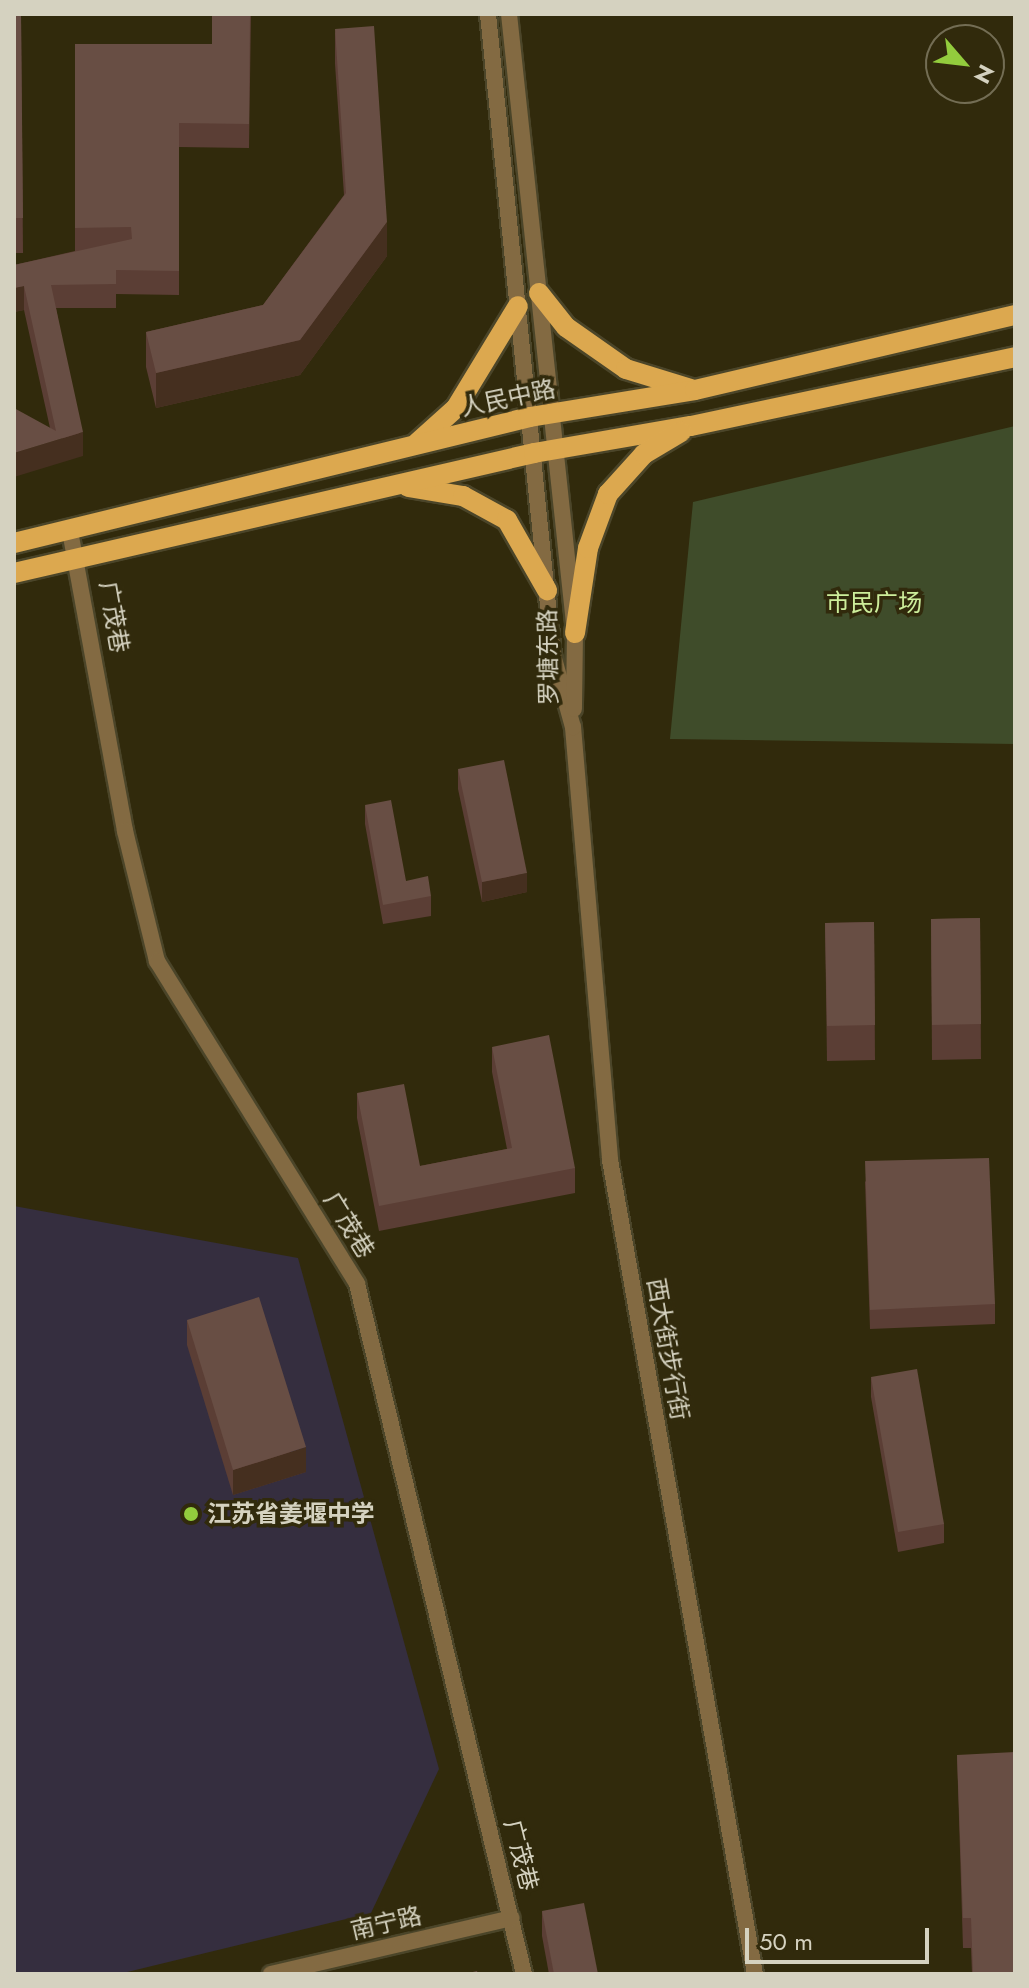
<!DOCTYPE html>
<html>
<head>
<meta charset="utf-8">
<style>
	body { margin:0 }
	#map { position:relative; width:1029px; height:1988px; overflow:hidden; background:#312a0c; font-family:Jost,"Noto Sans SC",sans-serif }
	div>[style] { position:absolute }
	.education>* { inset:0; background:#352e3f }
	.green>* { inset:0; background:#3f4c2a }
	.roads { filter:drop-shadow(2px 0 #4b4529) drop-shadow(-2px 0 #4b4529) drop-shadow(0 2px #4b4529) drop-shadow(0 -2px #4b4529) }
	.pedestrian>* { height:16px; margin:-8px; padding:0 8px; transform-origin:8px; border-radius:8px; background:#836a42 }
	.minor>* { height:16px; margin:-8px; padding:0 8px; transform-origin:8px; border-radius:8px; background:#836a42 }
	.tertiary>* { height:16px; margin:-8px; padding:0 8px; transform-origin:8px; border-radius:8px; background:#836a42 }
	.primary>* { height:20px; margin:-10px; padding:0 10px; transform-origin:10px; border-radius:10px; background:#dca84f }
	.wall>* { inset:0; background:#5b3e35 }
	.shaded-wall>* { inset:0; background:#452f1f }
	.building>* { inset:0; background:#684e44 }
	.dots>* { width:22px; height:22px; translate:-50% -50%; box-sizing:border-box; border:4px solid #312a0c; border-radius:50% }
	span { translate:-50% -50%; white-space:nowrap; text-align:center; line-height:1.15; -webkit-text-stroke:7px #312a0c; paint-order:stroke }
	.street-label { font-size:24px; color:#d5d2c0 }
	.park-label { font-size:24px; color:#cdee9b }
	.poi-label { font-size:24px; color:#d5d2c0; font-weight:700 }
	.left { translate:0 -50%; text-align:left }
	.frame { position:absolute; inset:0; border:16px solid #d5d2c0; pointer-events:none }
	.north { position:absolute; left:925px; top:24px; width:80px; height:80px; box-sizing:border-box; background:#312a0c; border:2px solid #736d54; border-radius:50%; rotate:118deg; font-size:22px; font-weight:700; line-height:32px; text-align:center; color:#d5d2c0 }
	.north::after { content:''; display:block; margin:auto; width:28px; height:36px; background:#93cc3d; clip-path:polygon(50% 0,100% 100%,50% 72%,0 100%) }
	.scale { position:absolute; left:745px; top:1928px; width:184px; height:36px; box-sizing:border-box; border:4px solid #d5d2c0; border-top:0; padding-left:10px; font-size:24px; line-height:28px; white-space:nowrap; color:#d5d2c0; -webkit-text-stroke:6px #312a0c; paint-order:stroke }
</style>
</head>
<body>
<div id="map">
	<div class="education">
		<i style="clip-path:polygon(14px 1206px,298px 1258px,439px 1769px,371px 1913px,119px 1974px,14px 1974px)"></i>
	</div>
	<div class="green">
		<i style="clip-path:polygon(1015px 426px,1015px 744px,670px 739px,693px 502px)"></i>
	</div>
	<div class="roads">
		<div class="pedestrian">
			<i style="left:573px;top:727px;width:435px;rotate:85.1deg"></i>
			<i style="left:610px;top:1160px;width:827px;rotate:79.9deg"></i>
		</div>
		<div class="minor">
			<i style="left:70px;top:531px;width:305px;rotate:79.6deg"></i>
			<i style="left:125px;top:831px;width:134px;rotate:76.2deg"></i>
			<i style="left:157px;top:961px;width:380px;rotate:58.2deg"></i>
			<i style="left:357px;top:1284px;width:710px;rotate:76.39deg"></i>
			<i style="left:271px;top:1974px;width:247px;rotate:-13.1deg"></i>
		</div>
		<div class="tertiary">
			<i style="left:488px;top:14px;width:644px;rotate:84.21deg"></i>
			<i style="left:553px;top:655px;width:75px;rotate:74.5deg"></i>
			<i style="left:509px;top:14px;width:623px;rotate:83.91deg"></i>
			<i style="left:575px;top:633px;width:76px;rotate:90.8deg"></i>
		</div>
		<div class="primary">
			<i style="left:539px;top:293px;width:43px;rotate:51.5deg"></i>
			<i style="left:566px;top:327px;width:73px;rotate:35deg"></i>
			<i style="left:626px;top:369px;width:68px;rotate:17.1deg"></i>
			<i style="left:417px;top:443px;width:52px;rotate:-41.9deg"></i>
			<i style="left:456px;top:408px;width:119px;rotate:-58.7deg"></i>
			<i style="left:408px;top:487px;width:56px;rotate:9.3deg"></i>
			<i style="left:463px;top:496px;width:50px;rotate:28.6deg"></i>
			<i style="left:507px;top:520px;width:81px;rotate:60.3deg"></i>
			<i style="left:14px;top:543px;width:531px;rotate:-13.72deg"></i>
			<i style="left:530px;top:417px;width:167px;rotate:-9.3deg"></i>
			<i style="left:695px;top:390px;width:329px;rotate:-13.2deg"></i>
			<i style="left:14px;top:573px;width:534px;rotate:-12.99deg"></i>
			<i style="left:534px;top:453px;width:159px;rotate:-9.8deg"></i>
			<i style="left:691px;top:426px;width:331px;rotate:-12deg"></i>
			<i style="left:575px;top:633px;width:86px;rotate:-81.3deg"></i>
			<i style="left:588px;top:548px;width:58px;rotate:-69.7deg"></i>
			<i style="left:608px;top:494px;width:54px;rotate:-48deg"></i>
			<i style="left:644px;top:454px;width:43px;rotate:-30.7deg"></i>
		</div>
	</div>
	<div class="wall">
		<i style="clip-path:polygon(14px 14px,21px 14px,23px 253px,14px 253px)"></i>
		<i style="clip-path:polygon(251px 14px,249px 148px,179px 147px,179px 295px,116px 294px,116px 308px,56px 308px,83px 456px,50px 428px,24px 310px,14px 312px,14px 265px,75px 251px,75px 44px,212px 44px)"></i>
		<i style="clip-path:polygon(335px 29px,387px 256px,300px 375px,156px 408px,146px 367px,146px 332px,263px 305px,344px 195px,335px 64px)"></i>
		<i style="clip-path:polygon(458px 769px,527px 892px,482px 902px,458px 789px)"></i>
		<i style="clip-path:polygon(365px 805px,406px 881px,431px 896px,431px 916px,383px 924px,365px 824px)"></i>
		<i style="clip-path:polygon(980px 918px,981px 1059px,932px 1060px,931px 919px)"></i>
		<i style="clip-path:polygon(874px 922px,875px 1060px,827px 1061px,825px 923px)"></i>
		<i style="clip-path:polygon(492px 1047px,575px 1168px,575px 1193px,379px 1231px,357px 1118px,357px 1093px,420px 1166px,507px 1149px,492px 1072px)"></i>
		<i style="clip-path:polygon(865px 1181px,995px 1304px,995px 1324px,870px 1329px)"></i>
		<i style="clip-path:polygon(187px 1320px,306px 1472px,233px 1495px,187px 1345px)"></i>
		<i style="clip-path:polygon(871px 1377px,944px 1524px,944px 1543px,898px 1552px,871px 1397px)"></i>
		<i style="clip-path:polygon(957px 1755px,1015px 1974px,972px 1974px,971px 1948px,963px 1948px)"></i>
		<i style="clip-path:polygon(542px 1911px,598px 1974px,549px 1974px,542px 1936px)"></i>
	</div>
	<div class="shaded-wall">
		<i style="clip-path:polygon(387px 222px,387px 256px,300px 375px,156px 408px,156px 373px,300px 340px)"></i>
		<i style="clip-path:polygon(24px 286px,24px 310px,14px 312px,14px 288px)"></i>
		<i style="clip-path:polygon(83px 432px,83px 456px,14px 477px,14px 453px)"></i>
		<i style="clip-path:polygon(527px 873px,527px 892px,482px 902px,482px 882px)"></i>
		<i style="clip-path:polygon(306px 1447px,306px 1472px,233px 1495px,233px 1470px)"></i>
	</div>
	<div class="building">
		<i style="clip-path:polygon(14px 14px,21px 14px,23px 218px,14px 218px)"></i>
		<i style="clip-path:polygon(212px 14px,250px 14px,249px 124px,179px 123px,179px 271px,116px 270px,116px 284px,51px 285px,83px 432px,14px 453px,14px 408px,56px 431px,24px 286px,14px 288px,14px 265px,132px 239px,131px 227px,75px 228px,75px 44px,212px 44px)"></i>
		<i style="clip-path:polygon(374px 26px,387px 222px,300px 340px,156px 373px,146px 332px,263px 305px,346px 193px,335px 29px)"></i>
		<i style="clip-path:polygon(504px 760px,527px 873px,482px 882px,458px 769px)"></i>
		<i style="clip-path:polygon(391px 800px,406px 881px,428px 876px,431px 896px,383px 905px,365px 805px)"></i>
		<i style="clip-path:polygon(980px 918px,981px 1024px,932px 1025px,931px 919px)"></i>
		<i style="clip-path:polygon(874px 922px,875px 1025px,827px 1026px,825px 923px)"></i>
		<i style="clip-path:polygon(549px 1035px,575px 1168px,379px 1206px,357px 1093px,404px 1084px,420px 1166px,512px 1148px,492px 1047px)"></i>
		<i style="clip-path:polygon(989px 1158px,995px 1304px,870px 1310px,865px 1161px)"></i>
		<i style="clip-path:polygon(259px 1297px,306px 1447px,233px 1470px,187px 1320px)"></i>
		<i style="clip-path:polygon(917px 1369px,944px 1524px,898px 1532px,871px 1377px)"></i>
		<i style="clip-path:polygon(1015px 1752px,1015px 1974px,973px 1974px,971px 1918px,963px 1918px,957px 1755px)"></i>
		<i style="clip-path:polygon(584px 1903px,598px 1974px,554px 1974px,542px 1911px)"></i>
		<i style="clip-path:polygon(477px 1971px,478px 1974px,464px 1974px)"></i>
	</div>
	<div class="dots">
		<i style="left:191px;top:1514px;background:#93cc3d"></i>
	</div>
	<div class="street-label">
		<span style="left:508px;top:398px;rotate:-12deg">人民中路</span>
		<span style="left:114px;top:617px;rotate:80deg">广茂巷</span>
		<span style="left:548px;top:657px;rotate:-91deg">罗塘东路</span>
		<span style="left:349px;top:1225px;rotate:58deg">广茂巷</span>
		<span style="left:668px;top:1349px;rotate:80deg">西大街步行街</span>
		<span style="left:521px;top:1855px;rotate:76deg">广茂巷</span>
		<span style="left:386px;top:1923px;rotate:-13deg">南宁路</span>
	</div>
	<div class="park-label">
		<span style="left:874px;top:603px">市民广场</span>
	</div>
	<div class="poi-label">
		<span class="left" style="left:207px;top:1514px">江苏省姜堰中学</span>
	</div>
	<div class="frame"></div>
	<div class="north">N</div>
	<div class="scale">50 m</div>
</div>
</body>
</html>
